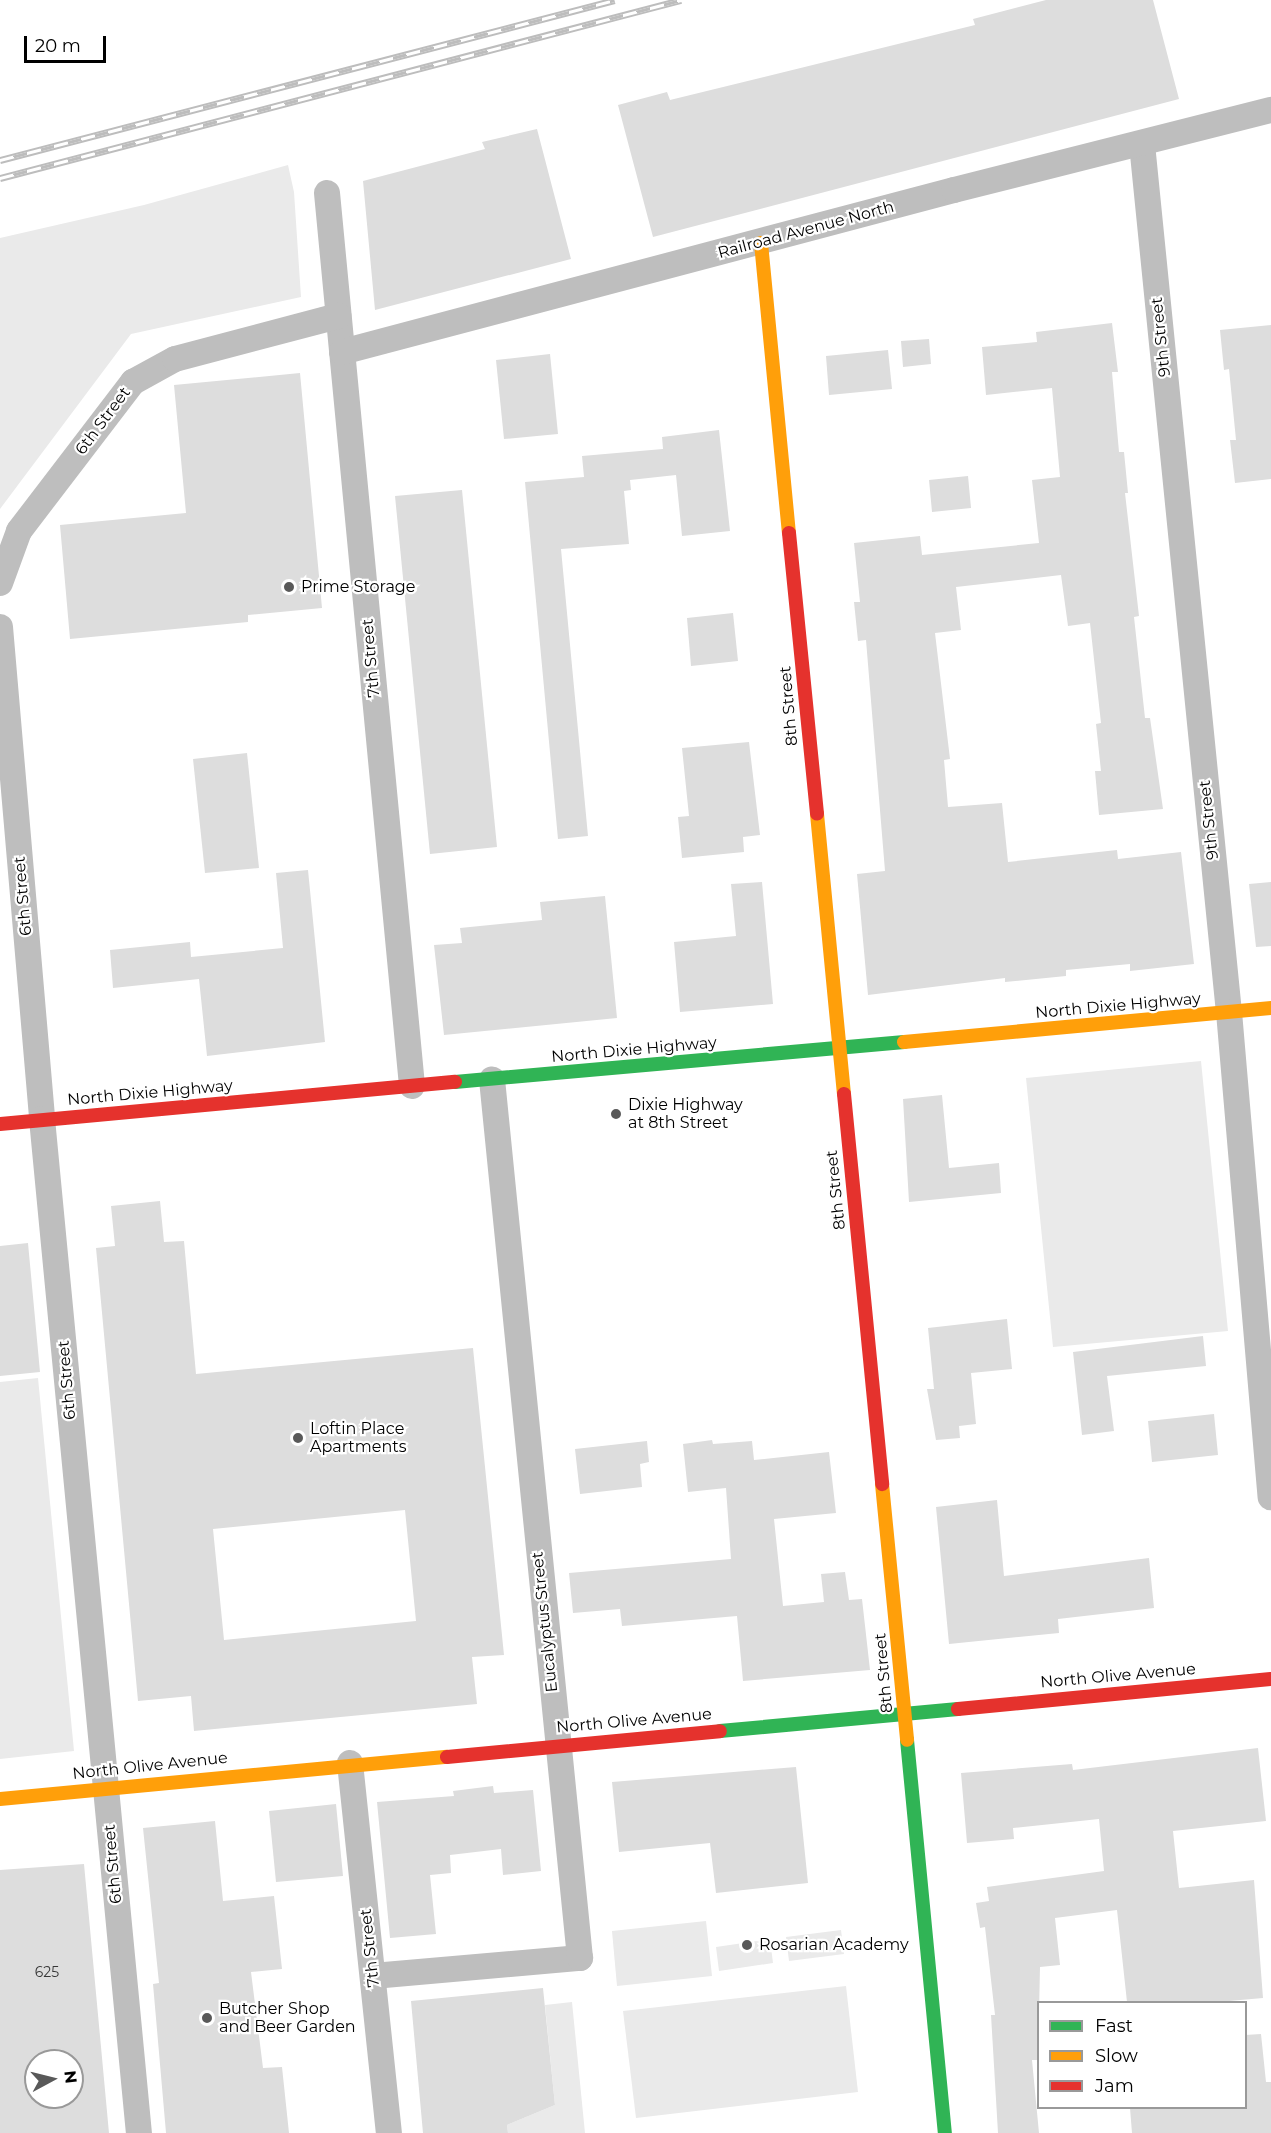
<!DOCTYPE html>
<html>
<head>
<meta charset="utf-8">
<style>
	body { margin:0 }
	#map { position:relative; width:1271px; height:2133px; overflow:hidden; background:#fff; font-family:Montserrat,sans-serif }
	div>[style] { position:absolute }
	.green>* { inset:0; background:#eaeaea }
	.building>* { inset:0; background:#ddd }
	.street>* { height:26px; margin:-13px; padding:0 13px; transform-origin:13px; border-radius:13px; background:#bebebe }
	.fast>* { height:14px; margin:-7px; padding:0 7px; transform-origin:7px; border-radius:7px; background:#30b455 }
	.slow>* { height:14px; margin:-7px; padding:0 7px; transform-origin:7px; border-radius:7px; background:#ff9f0a }
	.jam>* { height:14px; margin:-7px; padding:0 7px; transform-origin:7px; border-radius:7px; background:#e5322d }
	.rail>* { height:7px; margin-top:-3.5px; transform-origin:0; background:repeating-linear-gradient(90deg,#fff 0 14px,#bdbdbd 0 28px); box-sizing:border-box; border-block:2px solid #bdbdbd }
	.dots>* { width:16px; height:16px; translate:-50% -50%; box-sizing:border-box; border:3px solid #fff; border-radius:50% }
	span { translate:-50% -50%; white-space:nowrap; text-align:center; line-height:1.15; -webkit-text-stroke:4.5px #fff; paint-order:stroke }
	.number-label { font-size:14px; color:#373737 }
	.number-label span { -webkit-text-stroke-width:0 }
	.street-label { font-size:16px; color:#000 }
	.poi-label { font-size:16px; color:#000 }
	.left { translate:0 -50%; text-align:left }
	.legend { position:absolute; left:1037px; top:2001px; width:210px; height:108px; box-sizing:border-box; background:#fff; border:2px solid #999; margin:0; padding:8px 10px; list-style:none; font-size:18px; color:#000 }
	.legend li { display:flex; align-items:center; gap:12px; height:30px }
	.legend b { width:30px; border:2px solid #999 }
	.north { position:absolute; left:24px; top:2049px; width:60px; height:60px; box-sizing:border-box; background:#fff; border:2px solid #999; border-radius:50%; rotate:83deg; font-size:16px; font-weight:700; line-height:24px; text-align:center; color:#000 }
	.north::after { content:''; display:block; margin:auto; width:21px; height:27px; background:#595959; clip-path:polygon(50% 0,100% 100%,50% 72%,0 100%) }
	.scale { position:absolute; left:24px; top:36px; width:82px; height:27px; box-sizing:border-box; border:3px solid #000; border-top:0; padding-left:8px; font-size:18px; line-height:21px; white-space:nowrap; color:#000; -webkit-text-stroke:4px #fff; paint-order:stroke }
</style>
</head>
<body>
<div id="map">
	<div class="green">
		<i style="clip-path:polygon(288px 165px,294px 192px,301px 297px,131px 334px,0 509px,0 238px,144px 205px)"></i>
		<i style="clip-path:polygon(1201px 1061px,1228px 1331px,1053px 1347px,1026px 1078px)"></i>
		<i style="clip-path:polygon(38px 1378px,74px 1751px,0 1759px,0 1382px)"></i>
		<i style="clip-path:polygon(706px 1921px,712px 1976px,617px 1986px,612px 1931px)"></i>
		<i style="clip-path:polygon(841px 1930px,844px 1954px,789px 1961px,786px 1937px)"></i>
		<i style="clip-path:polygon(770px 1939px,773px 1963px,719px 1971px,716px 1947px)"></i>
		<i style="clip-path:polygon(846px 1986px,858px 2092px,636px 2118px,623px 2011px)"></i>
		<i style="clip-path:polygon(572px 2002px,585px 2133px,508px 2133px,507px 2125px,555px 2105px,545px 2005px)"></i>
	</div>
	<div class="building">
		<i style="clip-path:polygon(1046px 0,1153px 0,1179px 99px,653px 237px,618px 105px,667px 92px,670px 100px,975px 25px,973px 19px)"></i>
		<i style="clip-path:polygon(537px 129px,571px 259px,375px 310px,363px 181px,485px 149px,482px 142px)"></i>
		<i style="clip-path:polygon(1112px 323px,1118px 372px,1112px 372px,1119px 452px,1124px 452px,1128px 493px,1125px 493px,1139px 616px,1134px 617px,1145px 718px,1150px 718px,1163px 809px,1099px 815px,1095px 771px,1101px 771px,1096px 724px,1101px 723px,1090px 623px,1068px 626px,1061px 575px,956px 587px,961px 630px,935px 633px,950px 759px,944px 760px,948px 807px,1002px 803px,1008px 862px,1117px 850px,1118px 859px,1181px 852px,1194px 964px,1130px 971px,1130px 964px,1066px 970px,1066px 976px,1005px 982px,1005px 978px,868px 995px,857px 874px,885px 871px,866px 640px,858px 641px,854px 602px,860px 602px,854px 543px,920px 536px,922px 555px,1039px 543px,1032px 480px,1060px 477px,1052px 388px,986px 395px,982px 347px,1037px 342px,1036px 332px)"></i>
		<i style="clip-path:polygon(1271px 325px,1271px 479px,1235px 483px,1230px 440px,1236px 440px,1229px 369px,1224px 370px,1220px 330px)"></i>
		<i style="clip-path:polygon(929px 339px,931px 364px,903px 367px,901px 341px)"></i>
		<i style="clip-path:polygon(888px 350px,892px 389px,829px 395px,826px 356px)"></i>
		<i style="clip-path:polygon(550px 354px,558px 434px,504px 439px,496px 360px)"></i>
		<i style="clip-path:polygon(300px 373px,322px 608px,248px 615px,248px 622px,70px 639px,60px 525px,186px 513px,174px 385px)"></i>
		<i style="clip-path:polygon(719px 430px,730px 531px,682px 536px,676px 475px,630px 480px,631px 490px,624px 491px,629px 544px,561px 549px,588px 836px,558px 839px,525px 482px,584px 477px,582px 456px,663px 449px,662px 437px)"></i>
		<i style="clip-path:polygon(968px 476px,971px 508px,932px 512px,929px 480px)"></i>
		<i style="clip-path:polygon(462px 490px,497px 847px,430px 854px,395px 496px)"></i>
		<i style="clip-path:polygon(733px 613px,738px 661px,691px 666px,687px 618px)"></i>
		<i style="clip-path:polygon(749px 742px,760px 835px,743px 837px,744px 852px,682px 858px,678px 817px,689px 816px,682px 748px)"></i>
		<i style="clip-path:polygon(247px 753px,259px 868px,205px 873px,193px 759px)"></i>
		<i style="clip-path:polygon(308px 870px,325px 1042px,207px 1056px,199px 979px,113px 988px,110px 950px,190px 942px,191px 957px,283px 948px,276px 873px)"></i>
		<i style="clip-path:polygon(762px 882px,773px 1004px,680px 1012px,674px 942px,736px 936px,731px 884px)"></i>
		<i style="clip-path:polygon(1271px 882px,1271px 946px,1256px 947px,1249px 884px)"></i>
		<i style="clip-path:polygon(605px 896px,617px 1018px,444px 1035px,434px 945px,462px 943px,460px 928px,542px 920px,540px 902px)"></i>
		<i style="clip-path:polygon(942px 1095px,949px 1168px,999px 1163px,1001px 1193px,909px 1202px,903px 1099px)"></i>
		<i style="clip-path:polygon(evenodd,160px 1201px,164px 1242px,184px 1241px,196px 1374px,473px 1348px,504px 1655px,472px 1657px,477px 1704px,194px 1731px,191px 1696px,138px 1701px,96px 1248px,115px 1246px,111px 1206px,160px 1201px,405px 1510px,416px 1621px,224px 1640px,213px 1529px,405px 1510px)"></i>
		<i style="clip-path:polygon(28px 1243px,40px 1372px,0 1376px,0 1246px)"></i>
		<i style="clip-path:polygon(1007px 1319px,1012px 1369px,971px 1373px,976px 1424px,959px 1426px,960px 1438px,936px 1440px,927px 1389px,934px 1389px,928px 1328px)"></i>
		<i style="clip-path:polygon(1203px 1336px,1206px 1366px,1107px 1376px,1114px 1431px,1082px 1435px,1073px 1352px)"></i>
		<i style="clip-path:polygon(1214px 1414px,1218px 1455px,1152px 1462px,1148px 1421px)"></i>
		<i style="clip-path:polygon(712px 1440px,713px 1444px,752px 1441px,754px 1460px,829px 1452px,836px 1513px,774px 1519px,783px 1606px,824px 1602px,821px 1574px,845px 1572px,849px 1600px,862px 1599px,870px 1670px,743px 1681px,737px 1616px,622px 1626px,620px 1609px,573px 1613px,569px 1573px,731px 1559px,726px 1488px,688px 1492px,683px 1444px)"></i>
		<i style="clip-path:polygon(647px 1441px,649px 1462px,640px 1464px,642px 1487px,580px 1494px,575px 1449px)"></i>
		<i style="clip-path:polygon(997px 1500px,1004px 1576px,1149px 1558px,1154px 1608px,1058px 1619px,1059px 1633px,949px 1644px,936px 1507px)"></i>
		<i style="clip-path:polygon(1258px 1748px,1266px 1821px,1173px 1831px,1179px 1888px,1254px 1880px,1263px 1998px,1218px 2002px,1127px 2002px,1117px 1910px,1055px 1918px,1060px 1965px,1040px 1967px,1038px 2060px,1032px 2060px,1039px 2133px,998px 2133px,991px 2015px,995px 2015px,985px 1927px,980px 1928px,976px 1903px,989px 1901px,987px 1887px,1104px 1871px,1099px 1819px,1013px 1828px,1014px 1839px,967px 1843px,961px 1773px,1072px 1764px,1073px 1770px)"></i>
		<i style="clip-path:polygon(796px 1767px,808px 1883px,716px 1893px,710px 1843px,619px 1852px,612px 1782px)"></i>
		<i style="clip-path:polygon(493px 1786px,494px 1793px,533px 1790px,541px 1871px,503px 1875px,501px 1849px,450px 1855px,451px 1873px,430px 1875px,436px 1934px,390px 1938px,377px 1802px,454px 1796px,453px 1791px)"></i>
		<i style="clip-path:polygon(336px 1804px,343px 1876px,276px 1882px,269px 1811px)"></i>
		<i style="clip-path:polygon(215px 1821px,223px 1901px,274px 1896px,282px 1969px,251px 1972px,263px 2068px,282px 2067px,289px 2133px,166px 2133px,153px 1984px,159px 1983px,143px 1828px)"></i>
		<i style="clip-path:polygon(evenodd,84px 1864px,109px 2133px,0 2133px,0 1870px,84px 1864px,36px 2061px,72px 2061px,72px 2097px,36px 2097px,36px 2061px)"></i>
		<i style="clip-path:polygon(543px 1988px,555px 2105px,507px 2125px,508px 2133px,423px 2133px,411px 2001px)"></i>
		<i style="clip-path:polygon(1261px 2034px,1266px 2082px,1271px 2082px,1271px 2133px,1132px 2133px,1130px 2108px,1245px 2108px,1245px 2035px)"></i>
	</div>
	<div class="street">
		<i style="left:1142px;top:144px;width:872px;rotate:84.28deg"></i>
		<i style="left:1229px;top:1012px;width:487px;rotate:85.1deg"></i>
		<i style="left:327px;top:193px;width:897px;rotate:84.56deg"></i>
		<i style="left:342px;top:352px;width:633px;rotate:-14.83deg"></i>
		<i style="left:954px;top:190px;width:327px;rotate:-14.2deg"></i>
		<i style="left:0;top:583px;width:55px;rotate:-69.9deg"></i>
		<i style="left:19px;top:531px;width:188px;rotate:-52.6deg"></i>
		<i style="left:133px;top:382px;width:48px;rotate:-28.7deg"></i>
		<i style="left:175px;top:359px;width:169px;rotate:-14.8deg"></i>
		<i style="left:0;top:627px;width:494px;rotate:85.1deg"></i>
		<i style="left:42px;top:1119px;width:1019px;rotate:84.54deg"></i>
		<i style="left:350px;top:1763px;width:372px;rotate:84deg"></i>
		<i style="left:373px;top:1976px;width:208px;rotate:-5deg"></i>
		<i style="left:580px;top:1958px;width:883px;rotate:-95.72deg"></i>
	</div>
	<div class="fast">
		<i style="left:455px;top:1082px;width:451px;rotate:-5.1deg"></i>
		<i style="left:720px;top:1731px;width:239px;rotate:-5.3deg"></i>
		<i style="left:907px;top:1740px;width:395px;rotate:84.5deg"></i>
	</div>
	<div class="slow">
		<i style="left:761px;top:243px;width:291px;rotate:84.5deg"></i>
		<i style="left:817px;top:814px;width:281px;rotate:84.5deg"></i>
		<i style="left:904px;top:1042px;width:369px;rotate:-5.3deg"></i>
		<i style="left:882px;top:1484px;width:257px;rotate:84.4deg"></i>
		<i style="left:0;top:1799px;width:449px;rotate:-5.4deg"></i>
	</div>
	<div class="jam">
		<i style="left:789px;top:533px;width:282px;rotate:84.3deg"></i>
		<i style="left:844px;top:1094px;width:392px;rotate:84.4deg"></i>
		<i style="left:0;top:1124px;width:457px;rotate:-5.3deg"></i>
		<i style="left:958px;top:1709px;width:314px;rotate:-5.5deg"></i>
		<i style="left:447px;top:1757px;width:274px;rotate:-5.4deg"></i>
	</div>
	<div class="rail">
		<i style="left:0;top:160px;width:635px;rotate:-14.58deg"></i>
		<i style="left:0;top:178px;width:704px;rotate:-14.65deg"></i>
	</div>
	<div class="dots">
		<i style="left:289px;top:587px;background:#595959"></i>
		<i style="left:616px;top:1114px;background:#595959"></i>
		<i style="left:298px;top:1438px;background:#595959"></i>
		<i style="left:747px;top:1945px;background:#595959"></i>
		<i style="left:207px;top:2018px;background:#595959"></i>
	</div>
	<div class="number-label">
		<span style="left:47px;top:1972px">625</span>
	</div>
	<div class="street-label">
		<span style="left:806px;top:230px;rotate:-15deg">Railroad Avenue North</span>
		<span style="left:1161px;top:337px;rotate:-96deg">9th Street</span>
		<span style="left:103px;top:421px;rotate:-53deg">6th Street</span>
		<span style="left:371px;top:658px;rotate:-95deg">7th Street</span>
		<span style="left:789px;top:706px;rotate:-95deg">8th Street</span>
		<span style="left:1209px;top:820px;rotate:-96deg">9th Street</span>
		<span style="left:23px;top:896px;rotate:-95deg">6th Street</span>
		<span style="left:1118px;top:1006px;rotate:-5deg">North Dixie Highway</span>
		<span style="left:634px;top:1050px;rotate:-5deg">North Dixie Highway</span>
		<span style="left:150px;top:1093px;rotate:-5deg">North Dixie Highway</span>
		<span style="left:836px;top:1190px;rotate:-96deg">8th Street</span>
		<span style="left:67px;top:1380px;rotate:-95deg">6th Street</span>
		<span style="left:545px;top:1622px;rotate:-96deg">Eucalyptus Street</span>
		<span style="left:884px;top:1673px;rotate:-95deg">8th Street</span>
		<span style="left:1118px;top:1676px;rotate:-5deg">North Olive Avenue</span>
		<span style="left:634px;top:1721px;rotate:-5deg">North Olive Avenue</span>
		<span style="left:150px;top:1766px;rotate:-6deg">North Olive Avenue</span>
		<span style="left:113px;top:1864px;rotate:-95deg">6th Street</span>
		<span style="left:370px;top:1948px;rotate:-96deg">7th Street</span>
	</div>
	<div class="poi-label">
		<span class="left" style="left:301px;top:587px">Prime Storage</span>
		<span class="left" style="left:628px;top:1114px">Dixie Highway<br>at 8th Street</span>
		<span class="left" style="left:310px;top:1438px">Loftin Place<br>Apartments</span>
		<span class="left" style="left:759px;top:1945px">Rosarian Academy</span>
		<span class="left" style="left:219px;top:2018px">Butcher Shop<br>and Beer Garden</span>
	</div>
	<ul class="legend">
	<li><b style="height:8px;background:#30b455"></b>Fast</li>
	<li><b style="height:8px;background:#ff9f0a"></b>Slow</li>
	<li><b style="height:8px;background:#e5322d"></b>Jam</li>
	</ul>
	<div class="north">N</div>
	<div class="scale">20 m</div>
</div>
</body>
</html>
